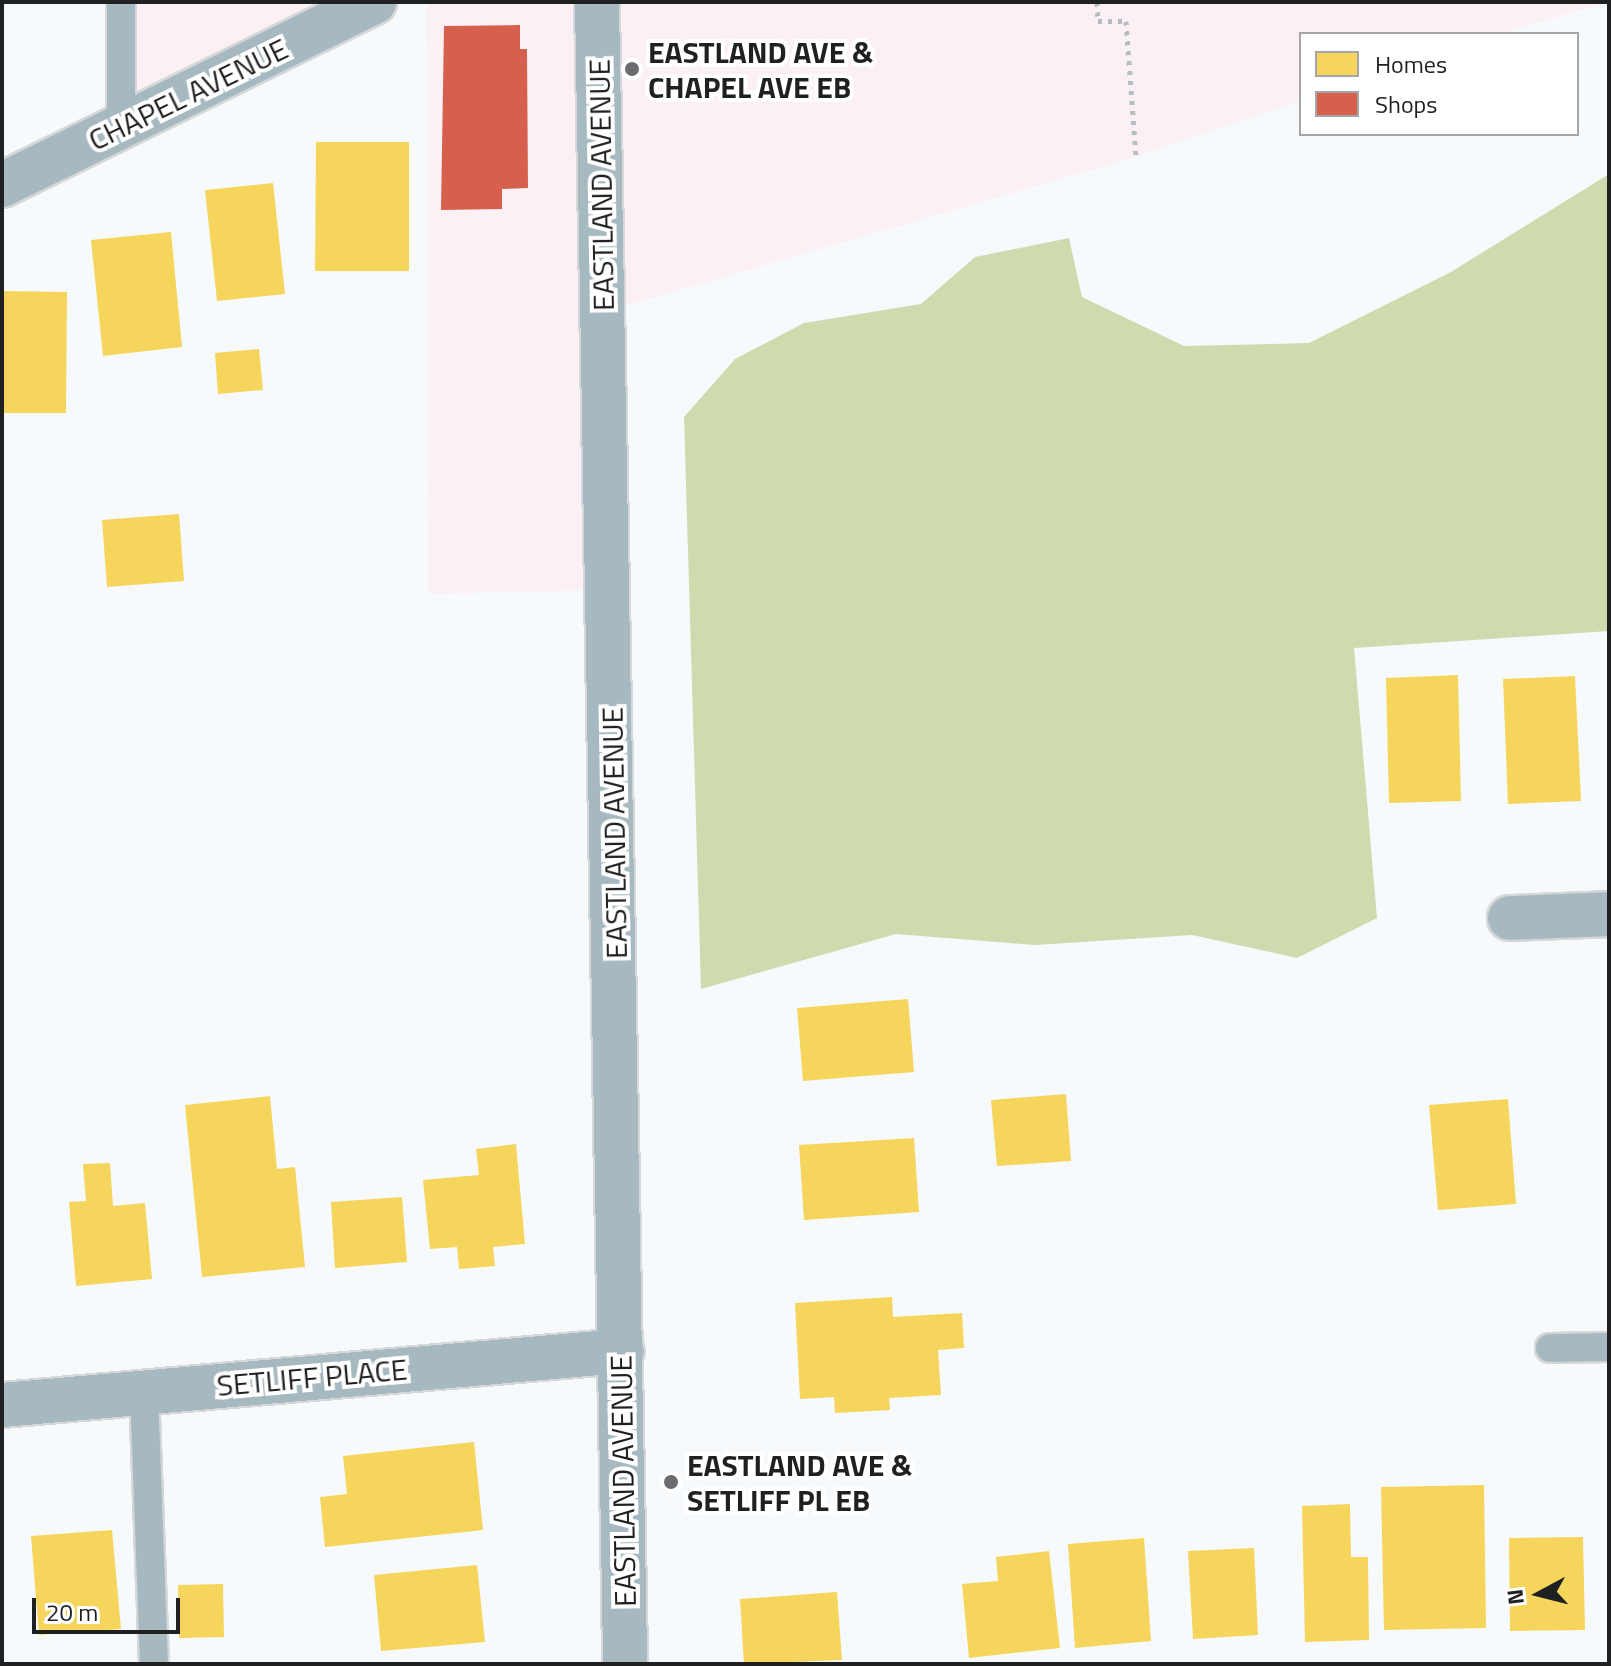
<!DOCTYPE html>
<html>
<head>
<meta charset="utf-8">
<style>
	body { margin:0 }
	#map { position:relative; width:1611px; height:1666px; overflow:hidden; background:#f7fafd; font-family:"Titillium Web",sans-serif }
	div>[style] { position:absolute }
	.commercial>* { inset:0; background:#fbf1f5 }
	.forest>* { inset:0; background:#cfdbae }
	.homes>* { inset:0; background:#f6d55c }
	.shops>* { inset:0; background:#d6604d }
	.path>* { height:5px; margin-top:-2.5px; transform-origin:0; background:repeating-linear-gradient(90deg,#b4bec2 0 4px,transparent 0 10px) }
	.roads { filter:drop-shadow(2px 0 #d5d7d9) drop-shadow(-2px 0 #d5d7d9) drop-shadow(0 2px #d5d7d9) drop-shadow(0 -2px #d5d7d9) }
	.service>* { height:28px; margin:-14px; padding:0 14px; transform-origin:14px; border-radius:14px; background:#a7b9c0 }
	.minor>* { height:44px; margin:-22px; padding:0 22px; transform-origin:22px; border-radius:22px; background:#a7b9c0 }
	.tertiary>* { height:44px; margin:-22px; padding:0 22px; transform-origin:22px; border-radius:22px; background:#a7b9c0 }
	.dots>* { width:22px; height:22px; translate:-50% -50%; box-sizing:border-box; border:4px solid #fff; border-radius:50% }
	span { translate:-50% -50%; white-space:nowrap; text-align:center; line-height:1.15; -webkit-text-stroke:8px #fff; paint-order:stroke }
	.poi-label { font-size:30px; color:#1e2022; font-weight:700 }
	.left { translate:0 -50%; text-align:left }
	.street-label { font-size:30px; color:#1e2022 }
	.frame { position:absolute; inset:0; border:4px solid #1e2022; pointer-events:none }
	.legend { position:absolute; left:1299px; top:32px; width:280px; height:104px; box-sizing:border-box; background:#fff; border:2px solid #a5a6a7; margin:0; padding:10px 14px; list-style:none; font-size:24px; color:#1e2022 }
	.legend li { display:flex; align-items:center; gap:16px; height:40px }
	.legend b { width:40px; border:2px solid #a5a6a7 }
	.north { position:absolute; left:1499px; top:1554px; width:80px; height:80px; -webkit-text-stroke:6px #fff; paint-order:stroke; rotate:263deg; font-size:22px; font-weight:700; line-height:32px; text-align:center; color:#1e2022 }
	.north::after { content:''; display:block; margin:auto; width:28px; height:36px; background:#1e2022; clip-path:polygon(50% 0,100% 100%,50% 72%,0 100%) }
	.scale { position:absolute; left:32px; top:1598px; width:148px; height:36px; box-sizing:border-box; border:4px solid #1e2022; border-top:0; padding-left:10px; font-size:24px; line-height:28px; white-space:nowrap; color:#1e2022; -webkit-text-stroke:6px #fff; paint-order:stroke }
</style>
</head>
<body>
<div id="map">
	<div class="commercial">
		<i style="clip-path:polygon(121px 2px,374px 2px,121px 127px)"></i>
		<i style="clip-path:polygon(427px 2px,1609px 2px,1498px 34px,1301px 34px,1301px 101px,1136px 157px,604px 312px,609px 590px,428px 594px)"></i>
	</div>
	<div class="forest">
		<i style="clip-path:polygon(1609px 174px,1609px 631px,1354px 648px,1377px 918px,1297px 958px,1192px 935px,1035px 945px,896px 934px,701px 989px,684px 417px,735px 359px,804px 323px,921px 304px,975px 257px,1069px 238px,1082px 297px,1184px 346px,1309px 343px,1451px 272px)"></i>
	</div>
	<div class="homes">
		<i style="clip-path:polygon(316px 142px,409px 142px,409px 271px,315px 271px)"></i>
		<i style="clip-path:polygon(273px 183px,285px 294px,217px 301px,205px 190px)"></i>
		<i style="clip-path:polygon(171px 232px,182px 347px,103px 356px,91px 240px)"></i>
		<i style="clip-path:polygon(2px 291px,67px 292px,66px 413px,2px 413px)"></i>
		<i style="clip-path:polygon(259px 349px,263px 390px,218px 394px,215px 353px)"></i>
		<i style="clip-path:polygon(179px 514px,184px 581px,107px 587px,102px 520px)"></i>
		<i style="clip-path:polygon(1458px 675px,1461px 801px,1389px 803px,1386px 678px)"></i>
		<i style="clip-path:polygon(1575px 676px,1581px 801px,1508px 804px,1503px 679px)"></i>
		<i style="clip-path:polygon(908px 999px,914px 1072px,803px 1081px,797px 1008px)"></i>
		<i style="clip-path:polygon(1066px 1094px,1071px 1161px,997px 1166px,991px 1100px)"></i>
		<i style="clip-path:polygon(270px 1096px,277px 1169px,295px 1167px,305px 1267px,202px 1277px,185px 1105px)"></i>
		<i style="clip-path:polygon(1508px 1099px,1516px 1204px,1438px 1210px,1429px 1105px)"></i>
		<i style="clip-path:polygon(914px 1138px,919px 1212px,804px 1220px,799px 1145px)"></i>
		<i style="clip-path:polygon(516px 1144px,525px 1244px,493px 1247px,495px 1266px,459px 1269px,457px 1247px,430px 1249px,423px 1180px,479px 1175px,476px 1149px)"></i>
		<i style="clip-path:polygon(110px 1163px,113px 1206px,145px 1203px,152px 1279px,76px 1286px,69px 1202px,86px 1201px,83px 1164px)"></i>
		<i style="clip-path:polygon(402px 1197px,407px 1262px,335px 1268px,331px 1202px)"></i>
		<i style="clip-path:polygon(892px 1297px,893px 1317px,962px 1313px,964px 1348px,938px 1350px,941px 1395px,889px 1398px,890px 1410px,835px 1413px,834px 1397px,800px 1399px,795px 1303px)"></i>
		<i style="clip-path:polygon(474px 1442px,483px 1530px,325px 1547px,320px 1497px,347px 1494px,343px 1456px)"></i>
		<i style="clip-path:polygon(1484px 1485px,1486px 1628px,1384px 1630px,1381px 1487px)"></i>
		<i style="clip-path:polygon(1350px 1504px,1351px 1557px,1368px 1557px,1369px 1640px,1305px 1642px,1302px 1506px)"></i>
		<i style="clip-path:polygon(112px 1530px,121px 1629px,39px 1635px,31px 1536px)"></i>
		<i style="clip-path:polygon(1583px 1537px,1585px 1630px,1510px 1631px,1509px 1538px)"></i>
		<i style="clip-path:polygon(1144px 1538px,1151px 1641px,1075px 1648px,1068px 1544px)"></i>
		<i style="clip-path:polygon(1254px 1548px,1258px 1635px,1193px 1639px,1188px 1551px)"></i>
		<i style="clip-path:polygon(1049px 1551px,1060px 1648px,969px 1658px,962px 1584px,998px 1581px,996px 1557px)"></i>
		<i style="clip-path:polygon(477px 1565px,485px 1642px,381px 1651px,374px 1575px)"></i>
		<i style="clip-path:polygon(223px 1584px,224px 1637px,179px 1638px,178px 1585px)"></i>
		<i style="clip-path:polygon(837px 1592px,842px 1660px,744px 1664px,740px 1599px)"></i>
	</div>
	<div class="shops">
		<i style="clip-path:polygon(520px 25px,520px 49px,527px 49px,528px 188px,502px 189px,502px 209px,441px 210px,444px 26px)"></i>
	</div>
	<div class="path">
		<i style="left:1097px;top:2px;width:19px;rotate:87deg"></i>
		<i style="left:1098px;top:21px;width:28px"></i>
		<i style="left:1126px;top:21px;width:136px;rotate:85.8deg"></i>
	</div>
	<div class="roads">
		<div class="service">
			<i style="left:121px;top:127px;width:125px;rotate:-90deg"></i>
			<i style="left:1550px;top:1348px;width:59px;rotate:-1deg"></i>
			<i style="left:144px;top:1391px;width:273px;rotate:87.9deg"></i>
		</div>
		<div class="minor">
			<i style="left:2px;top:185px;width:415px;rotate:-26.2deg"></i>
			<i style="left:1510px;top:918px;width:99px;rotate:-2.3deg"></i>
			<i style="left:2px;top:1405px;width:622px;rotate:-4.98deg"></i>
		</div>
		<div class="tertiary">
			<i style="left:597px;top:2px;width:1662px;rotate:89.03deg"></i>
		</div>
	</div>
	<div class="dots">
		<i style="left:632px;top:69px;background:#6a6c6f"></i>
		<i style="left:671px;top:1482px;background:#6a6c6f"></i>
	</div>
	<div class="poi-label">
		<span class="left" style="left:648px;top:69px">EASTLAND AVE &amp;<br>CHAPEL AVE EB</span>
		<span class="left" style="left:687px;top:1482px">EASTLAND AVE &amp;<br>SETLIFF PL EB</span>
	</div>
	<div class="street-label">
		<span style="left:188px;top:94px;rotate:-26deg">CHAPEL AVENUE</span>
		<span style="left:601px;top:185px;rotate:-91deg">EASTLAND AVENUE</span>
		<span style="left:614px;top:833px;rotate:-91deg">EASTLAND AVENUE</span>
		<span style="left:312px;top:1377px;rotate:-5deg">SETLIFF PLACE</span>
		<span style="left:623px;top:1481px;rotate:-91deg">EASTLAND AVENUE</span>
	</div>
	<div class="frame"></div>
	<ul class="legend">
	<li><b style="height:22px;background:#f6d55c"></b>Homes</li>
	<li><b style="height:22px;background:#d6604d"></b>Shops</li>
	</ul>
	<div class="north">N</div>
	<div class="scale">20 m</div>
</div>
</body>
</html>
